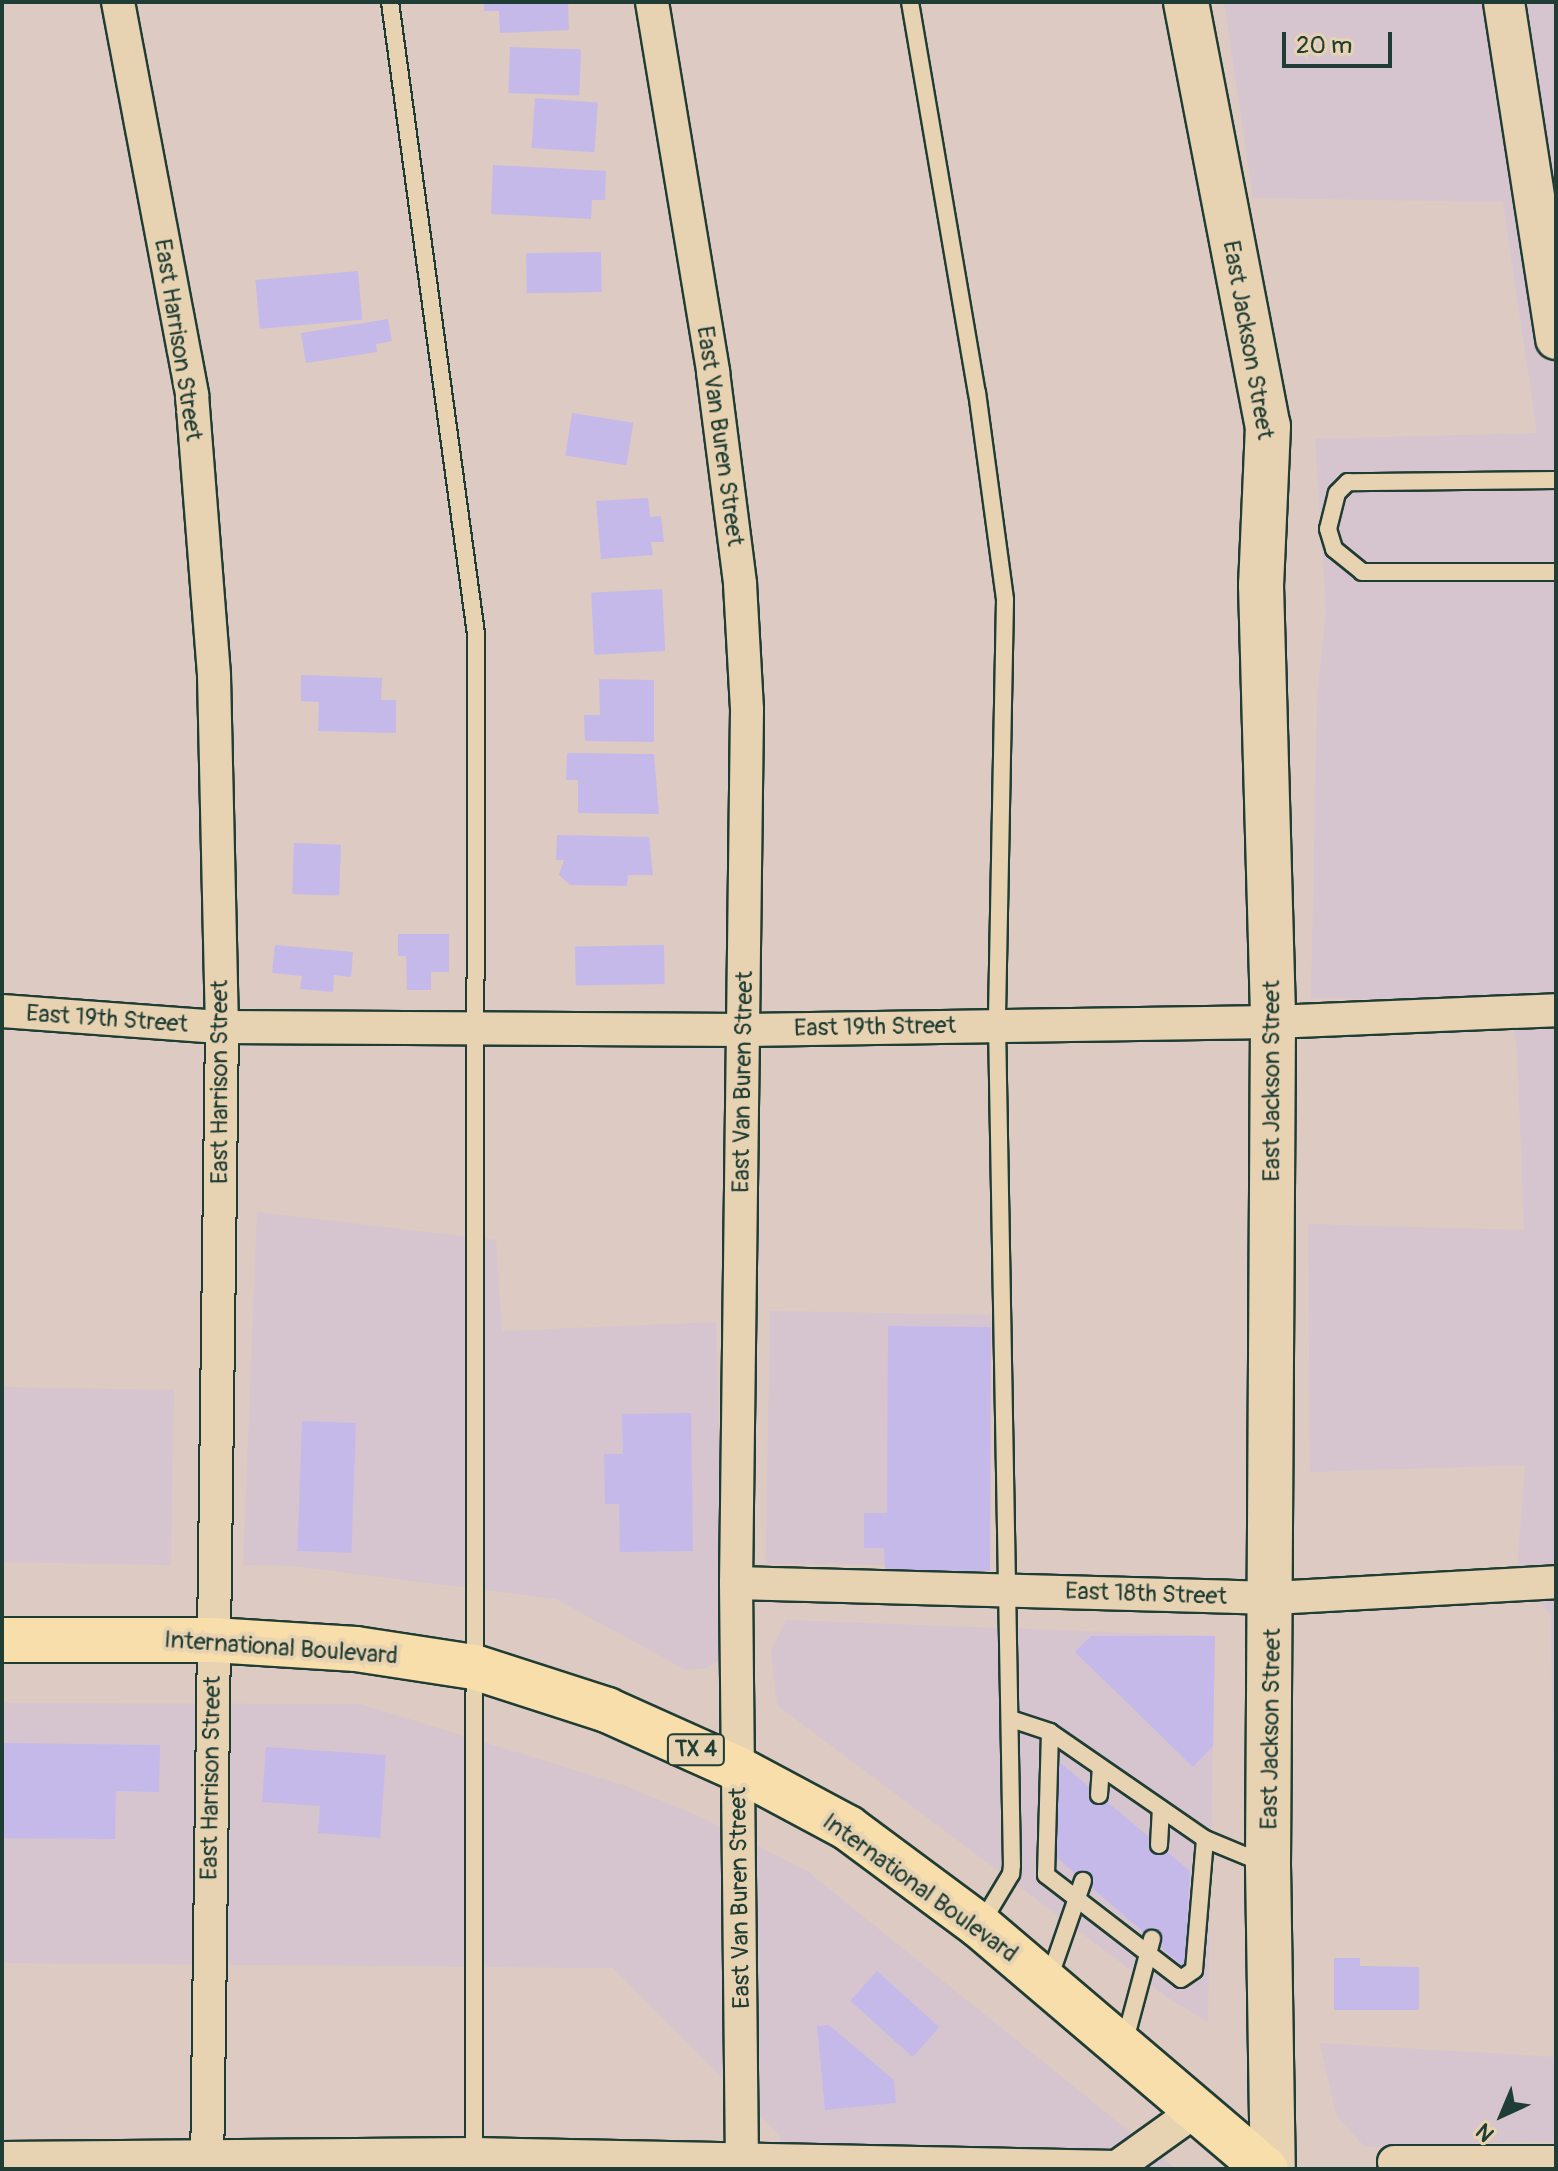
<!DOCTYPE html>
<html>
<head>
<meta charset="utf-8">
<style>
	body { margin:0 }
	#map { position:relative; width:1558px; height:2171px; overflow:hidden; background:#ddcac2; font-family:Pangolin,sans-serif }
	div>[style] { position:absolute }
	.built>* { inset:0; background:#d6c5ce; transform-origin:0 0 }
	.building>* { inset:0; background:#c5b9ea; transform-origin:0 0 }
	.roads { filter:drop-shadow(2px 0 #1f3d34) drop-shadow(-2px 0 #1f3d34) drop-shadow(0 2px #1f3d34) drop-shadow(0 -2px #1f3d34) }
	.service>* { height:16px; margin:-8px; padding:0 8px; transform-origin:8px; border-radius:8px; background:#e7d2b1 }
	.minor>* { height:32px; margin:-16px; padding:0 16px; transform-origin:16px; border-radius:16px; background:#e7d2b1 }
	.tertiary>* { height:40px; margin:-20px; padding:0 20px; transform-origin:20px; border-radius:20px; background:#e7d2b1 }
	.secondary>* { height:44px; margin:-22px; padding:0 22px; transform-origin:22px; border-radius:22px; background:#e7d2b1 }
	.primary>* { height:44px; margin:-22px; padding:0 22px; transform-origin:22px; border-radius:22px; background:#f8deab }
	span { translate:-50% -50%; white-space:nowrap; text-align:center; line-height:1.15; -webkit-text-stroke:8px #e7d2b1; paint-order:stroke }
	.shield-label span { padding:2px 6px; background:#e7d2b1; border:2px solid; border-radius:6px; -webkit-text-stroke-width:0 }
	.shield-label { font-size:22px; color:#1f3d34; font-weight:700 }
	.street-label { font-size:24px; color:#1f3d34 }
	.frame { position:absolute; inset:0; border:4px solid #1f3d34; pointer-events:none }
	.north { position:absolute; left:1462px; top:2075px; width:80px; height:80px; -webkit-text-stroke:6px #e7d2b1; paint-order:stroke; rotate:224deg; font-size:22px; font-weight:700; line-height:32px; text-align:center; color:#1f3d34 }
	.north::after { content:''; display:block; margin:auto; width:28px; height:36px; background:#1f3d34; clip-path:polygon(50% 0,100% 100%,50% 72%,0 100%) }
	.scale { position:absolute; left:1282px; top:32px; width:110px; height:36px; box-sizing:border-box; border:4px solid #1f3d34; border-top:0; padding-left:10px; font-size:24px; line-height:28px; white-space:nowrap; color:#1f3d34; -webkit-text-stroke:6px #e7d2b1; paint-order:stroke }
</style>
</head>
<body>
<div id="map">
	<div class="built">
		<i style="clip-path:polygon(1224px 2px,1556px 2px,1556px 2053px,1551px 1616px,1517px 1568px,1525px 1465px,1310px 1472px,1308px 1224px,1524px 1230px,1517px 1049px,1509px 1001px,1311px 998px,1317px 696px,1326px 611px,1315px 439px,1537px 433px,1503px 202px,1253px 198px)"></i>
		<i style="clip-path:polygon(257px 1212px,496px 1240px,502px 1331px,716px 1322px,725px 1656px,707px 1668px,686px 1670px,556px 1599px,292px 1566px,243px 1565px)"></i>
		<i style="left:770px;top:1311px;width:221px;height:252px;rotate:1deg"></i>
		<i style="left:174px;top:1390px;width:175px;height:172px;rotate:91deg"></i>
		<i style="clip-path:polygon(786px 1620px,1215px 1636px,1208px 2022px,1168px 1998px,777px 1705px,771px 1652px)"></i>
		<i style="clip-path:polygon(2px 1703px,360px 1704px,623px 1785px,701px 1817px,807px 1871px,1176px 2169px,780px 2169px,780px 2136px,613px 1968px,2px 1963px)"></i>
		<i style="clip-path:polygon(1320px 2043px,1556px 2057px,1556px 2141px,1365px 2147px,1336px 2115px)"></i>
	</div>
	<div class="building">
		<i style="clip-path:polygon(484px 2px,568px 2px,569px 30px,500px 33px,499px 11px,484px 11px)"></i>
		<i style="left:510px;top:47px;width:71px;height:46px;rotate:2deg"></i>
		<i style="left:535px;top:98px;width:63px;height:50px;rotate:4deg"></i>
		<i style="clip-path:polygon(493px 165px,606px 171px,605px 200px,592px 200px,591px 219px,491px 214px)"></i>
		<i style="left:601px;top:252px;width:40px;height:75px;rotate:89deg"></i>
		<i style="left:358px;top:271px;width:49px;height:103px;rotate:85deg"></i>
		<i style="clip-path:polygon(388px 319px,392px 341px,376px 344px,377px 352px,306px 363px,301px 333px)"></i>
		<i style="left:572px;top:413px;width:62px;height:43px;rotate:9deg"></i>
		<i style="clip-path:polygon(648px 498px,650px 517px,661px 516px,664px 542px,651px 542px,653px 555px,601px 559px,596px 501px)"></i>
		<i style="left:662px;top:589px;width:62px;height:71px;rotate:87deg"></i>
		<i style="clip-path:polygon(301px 675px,382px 678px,381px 700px,396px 700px,396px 733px,318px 731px,319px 702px,301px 701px)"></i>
		<i style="clip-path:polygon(599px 679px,654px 680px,654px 742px,585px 741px,584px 715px,600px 715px)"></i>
		<i style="clip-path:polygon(567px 753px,654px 754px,659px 814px,578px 813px,578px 780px,566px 780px)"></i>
		<i style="clip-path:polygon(557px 835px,649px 837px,653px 875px,628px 875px,627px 886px,570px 885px,559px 875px,564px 860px,556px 860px)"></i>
		<i style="left:294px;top:843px;width:47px;height:51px;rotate:2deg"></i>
		<i style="clip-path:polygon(398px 934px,449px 934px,449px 972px,431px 972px,431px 990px,407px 990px,406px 956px,398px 956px)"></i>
		<i style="clip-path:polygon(275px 945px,353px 952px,351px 977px,334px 975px,333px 992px,300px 989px,302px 976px,272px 973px)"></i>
		<i style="left:664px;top:945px;width:39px;height:89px;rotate:89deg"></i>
		<i style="clip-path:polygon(888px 1326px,991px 1327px,990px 1571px,885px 1570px,884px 1548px,864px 1548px,864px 1513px,887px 1513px)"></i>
		<i style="clip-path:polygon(691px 1413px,693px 1551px,620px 1552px,619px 1504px,605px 1504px,604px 1454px,623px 1454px,622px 1414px)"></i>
		<i style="left:302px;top:1421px;width:54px;height:130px;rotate:2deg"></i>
		<i style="clip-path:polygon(1091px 1636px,1215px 1636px,1213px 1746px,1193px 1767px,1075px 1652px)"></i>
		<i style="clip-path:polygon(2px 1743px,160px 1745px,159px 1792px,116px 1791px,115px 1839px,2px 1838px)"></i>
		<i style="clip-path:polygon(266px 1747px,386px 1755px,380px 1838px,318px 1833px,320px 1806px,262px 1802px)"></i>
		<i style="clip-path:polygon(1057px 1760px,1190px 1871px,1185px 1968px,1055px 1856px)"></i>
		<i style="clip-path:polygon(1334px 1958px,1360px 1958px,1360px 1966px,1419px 1967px,1419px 2010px,1334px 2010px)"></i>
		<i style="left:877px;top:1971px;width:84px;height:40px;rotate:42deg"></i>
		<i style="clip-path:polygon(829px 2025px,894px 2080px,896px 2103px,825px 2110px,817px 2026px)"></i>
	</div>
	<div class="roads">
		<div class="service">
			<i style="left:390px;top:2px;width:638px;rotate:82.25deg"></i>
			<i style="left:476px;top:634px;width:1524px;rotate:90.08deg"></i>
			<i style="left:910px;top:2px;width:396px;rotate:80.3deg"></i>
			<i style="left:977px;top:392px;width:210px;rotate:82.3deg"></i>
			<i style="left:1005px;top:600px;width:424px;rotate:91.1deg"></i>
			<i style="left:997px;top:1024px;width:841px;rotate:88.98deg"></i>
			<i style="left:1012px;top:1865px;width:9px;rotate:96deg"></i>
			<i style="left:1011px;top:1874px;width:58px;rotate:121deg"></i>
			<i style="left:1556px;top:480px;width:208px;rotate:179.4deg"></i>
			<i style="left:1348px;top:482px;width:16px;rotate:135deg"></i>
			<i style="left:1337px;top:493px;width:37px;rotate:104deg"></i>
			<i style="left:1328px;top:529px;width:21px;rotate:73deg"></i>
			<i style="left:1334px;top:549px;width:36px;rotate:39deg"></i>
			<i style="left:1362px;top:572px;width:194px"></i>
			<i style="left:1011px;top:1719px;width:41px;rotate:18.4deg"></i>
			<i style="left:1050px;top:1732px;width:188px;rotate:34.6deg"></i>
			<i style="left:1205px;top:1839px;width:63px;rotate:22.5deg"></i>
			<i style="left:1050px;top:1732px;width:143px;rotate:91.6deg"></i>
			<i style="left:1046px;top:1875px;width:170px;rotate:37.6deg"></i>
			<i style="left:1181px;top:1979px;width:16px;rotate:-35deg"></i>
			<i style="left:1194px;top:1970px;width:131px;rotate:-85.2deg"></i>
			<i style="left:1099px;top:1795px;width:27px;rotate:-86deg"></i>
			<i style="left:1159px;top:1845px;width:36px;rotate:-87deg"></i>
			<i style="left:1049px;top:1979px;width:104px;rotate:-70.9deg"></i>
			<i style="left:1124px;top:2044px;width:109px;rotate:-75.1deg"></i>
		</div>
		<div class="minor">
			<i style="left:118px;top:2px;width:400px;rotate:79.3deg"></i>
			<i style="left:192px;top:395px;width:282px;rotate:85.5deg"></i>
			<i style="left:214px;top:676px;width:351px;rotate:88.7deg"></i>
			<i style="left:222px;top:1027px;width:1142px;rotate:90.75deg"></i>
			<i style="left:652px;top:2px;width:375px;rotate:80.6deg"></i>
			<i style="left:713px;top:372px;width:214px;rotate:82.7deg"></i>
			<i style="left:740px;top:584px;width:126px;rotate:86.8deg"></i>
			<i style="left:747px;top:710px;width:873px;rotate:90.72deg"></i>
			<i style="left:736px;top:1583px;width:586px;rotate:89.41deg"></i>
			<i style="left:2px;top:1011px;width:221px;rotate:4.2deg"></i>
			<i style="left:222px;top:1027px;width:523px;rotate:0.33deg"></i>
			<i style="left:745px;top:1030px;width:528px;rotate:-0.87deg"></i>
			<i style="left:1273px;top:1022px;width:283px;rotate:-2.4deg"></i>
			<i style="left:736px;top:1583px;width:537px;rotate:1.6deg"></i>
			<i style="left:1273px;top:1598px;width:283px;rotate:-3.2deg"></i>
			<i style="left:2px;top:2158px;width:472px;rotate:-0.5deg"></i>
			<i style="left:474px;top:2154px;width:643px;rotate:1.16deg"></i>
			<i style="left:1117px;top:2167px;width:100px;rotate:-35.6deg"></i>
			<i style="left:1394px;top:2162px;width:162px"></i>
		</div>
		<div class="tertiary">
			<i style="left:1504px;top:2px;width:341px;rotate:81.2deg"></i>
		</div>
		<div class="secondary">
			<i style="left:1186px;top:2px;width:432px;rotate:79.1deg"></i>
			<i style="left:1268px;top:426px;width:159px;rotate:92.5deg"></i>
			<i style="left:1261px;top:585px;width:437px;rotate:88.4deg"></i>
			<i style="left:1273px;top:1022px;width:843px;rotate:90.34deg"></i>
			<i style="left:1268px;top:1865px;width:304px;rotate:89.1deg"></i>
		</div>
		<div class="primary">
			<i style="left:2px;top:1640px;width:211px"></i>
			<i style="left:213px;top:1640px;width:143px;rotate:3.6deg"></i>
			<i style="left:356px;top:1649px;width:119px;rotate:8.7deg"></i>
			<i style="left:474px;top:1667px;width:140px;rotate:17.9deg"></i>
			<i style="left:607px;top:1710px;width:144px;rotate:24.2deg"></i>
			<i style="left:738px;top:1769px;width:125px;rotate:28.2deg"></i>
			<i style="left:848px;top:1828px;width:164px;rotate:36.6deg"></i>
			<i style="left:980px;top:1926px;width:375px;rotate:40.4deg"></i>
		</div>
	</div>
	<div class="shield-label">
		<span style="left:696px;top:1750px">TX 4</span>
	</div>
	<div class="street-label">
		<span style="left:178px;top:340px;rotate:81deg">East Harrison Street</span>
		<span style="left:1248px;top:340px;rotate:80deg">East Jackson Street</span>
		<span style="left:720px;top:436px;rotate:82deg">East Van Buren Street</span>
		<span style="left:107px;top:1019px;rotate:4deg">East 19th Street</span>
		<span style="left:875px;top:1027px;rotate:-1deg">East 19th Street</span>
		<span style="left:1272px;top:1081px;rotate:-90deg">East Jackson Street</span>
		<span style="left:220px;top:1082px;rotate:-90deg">East Harrison Street</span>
		<span style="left:743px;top:1082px;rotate:-89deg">East Van Buren Street</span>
		<span style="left:1146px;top:1594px;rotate:2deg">East 18th Street</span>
		<span style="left:281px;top:1648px;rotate:4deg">International Boulevard</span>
		<span style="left:1271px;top:1729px;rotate:-89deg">East Jackson Street</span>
		<span style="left:211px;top:1778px;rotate:-89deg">East Harrison Street</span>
		<span style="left:920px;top:1888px;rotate:36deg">International Boulevard</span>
		<span style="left:740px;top:1898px;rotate:-91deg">East Van Buren Street</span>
	</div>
	<div class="frame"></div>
	<div class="north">N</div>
	<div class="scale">20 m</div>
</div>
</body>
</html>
